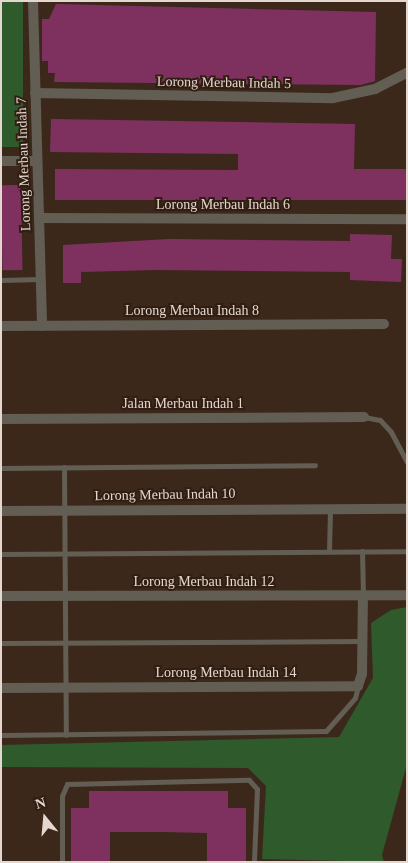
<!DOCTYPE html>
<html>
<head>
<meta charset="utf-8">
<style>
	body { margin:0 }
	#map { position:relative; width:408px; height:863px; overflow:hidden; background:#3c281b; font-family:"Times New Roman",serif }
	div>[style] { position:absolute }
	.green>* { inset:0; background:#2f5a2c; transform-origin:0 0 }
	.building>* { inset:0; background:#7e315f; transform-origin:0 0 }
	.service>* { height:5px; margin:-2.5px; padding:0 2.5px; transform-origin:2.5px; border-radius:2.5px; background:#625e54 }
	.minor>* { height:10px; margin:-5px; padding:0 5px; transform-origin:5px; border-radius:5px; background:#625e54 }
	span { translate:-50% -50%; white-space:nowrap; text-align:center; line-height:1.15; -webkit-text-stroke:4px #311e12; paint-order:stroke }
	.street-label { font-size:14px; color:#e4d7cf }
	.frame { position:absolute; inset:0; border:2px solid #e4d7cf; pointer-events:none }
	.north { position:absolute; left:20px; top:793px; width:50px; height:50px; -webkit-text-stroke:4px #311e12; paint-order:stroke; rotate:343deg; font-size:14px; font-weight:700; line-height:20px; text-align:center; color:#e4d7cf }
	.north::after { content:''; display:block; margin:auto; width:18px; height:22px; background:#e4d7cf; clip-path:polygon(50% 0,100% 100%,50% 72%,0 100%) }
</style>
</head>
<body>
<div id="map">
	<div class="green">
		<i style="left:1px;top:1px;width:22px;height:146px"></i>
		<i style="clip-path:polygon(407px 607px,407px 764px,382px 855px,384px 862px,262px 859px,266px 786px,248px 768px,1px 767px,1px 745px,339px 737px,373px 678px,371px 623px,391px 610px)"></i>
	</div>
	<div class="building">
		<i style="clip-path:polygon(56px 4px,376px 12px,375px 81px,361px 85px,54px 82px,55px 73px,48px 73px,48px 61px,42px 61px,42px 19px,49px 19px)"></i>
		<i style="clip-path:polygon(51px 119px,355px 124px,354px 169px,407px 169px,407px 200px,55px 200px,55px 169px,238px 170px,238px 154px,50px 152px)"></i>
		<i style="left:21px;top:185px;width:85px;height:20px;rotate:89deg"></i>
		<i style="clip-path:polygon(350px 234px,392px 235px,391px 259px,402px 259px,401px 282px,350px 280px,350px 272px,155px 270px,81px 272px,81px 283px,63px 283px,63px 245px,169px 239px,350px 241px)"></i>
		<i style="clip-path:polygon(89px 791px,228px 791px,228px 808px,246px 808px,246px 862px,207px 862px,207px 833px,163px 832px,110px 832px,110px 862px,71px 862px,71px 808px,89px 808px)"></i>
	</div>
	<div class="service">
		<i style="left:1px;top:280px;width:40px;rotate:-1.4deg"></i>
		<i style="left:364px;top:417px;width:16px;rotate:11deg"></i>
		<i style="left:380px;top:420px;width:16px;rotate:47deg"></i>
		<i style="left:391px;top:432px;width:34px;rotate:62deg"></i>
		<i style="left:64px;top:467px;width:268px;rotate:89.6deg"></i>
		<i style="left:1px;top:468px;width:314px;rotate:-0.5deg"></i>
		<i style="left:329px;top:551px;width:42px;rotate:-88.6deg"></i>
		<i style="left:362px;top:551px;width:44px;rotate:88.7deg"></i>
		<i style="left:1px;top:554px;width:406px;rotate:-0.4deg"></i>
		<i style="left:1px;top:643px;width:362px;rotate:-0.3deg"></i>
		<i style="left:1px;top:735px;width:325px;rotate:-0.7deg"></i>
		<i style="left:326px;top:731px;width:44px;rotate:-48.7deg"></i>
		<i style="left:355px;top:698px;width:12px;rotate:-76deg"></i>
		<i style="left:62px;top:862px;width:66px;rotate:-90deg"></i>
		<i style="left:62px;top:796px;width:13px;rotate:-67deg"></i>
		<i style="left:67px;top:784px;width:182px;rotate:-1.3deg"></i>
		<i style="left:249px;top:780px;width:12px;rotate:48deg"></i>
		<i style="left:257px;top:789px;width:73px;rotate:92.4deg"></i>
	</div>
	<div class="minor">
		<i style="left:33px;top:1px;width:325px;rotate:88.4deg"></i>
		<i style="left:35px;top:93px;width:298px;rotate:1deg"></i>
		<i style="left:333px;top:98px;width:43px;rotate:-12.1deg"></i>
		<i style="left:375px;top:89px;width:36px;rotate:-27deg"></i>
		<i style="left:1px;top:161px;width:35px"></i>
		<i style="left:39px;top:218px;width:368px;rotate:0.2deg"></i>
		<i style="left:1px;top:326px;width:383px;rotate:-0.3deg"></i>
		<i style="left:1px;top:419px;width:363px;rotate:-0.3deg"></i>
		<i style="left:1px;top:511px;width:406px;rotate:-0.3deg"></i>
		<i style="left:1px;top:596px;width:406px;rotate:-0.1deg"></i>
		<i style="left:1px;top:688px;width:357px;rotate:-0.3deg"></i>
		<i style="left:358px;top:686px;width:13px;rotate:-72deg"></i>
		<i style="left:362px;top:674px;width:79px;rotate:-89.3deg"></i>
	</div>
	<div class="street-label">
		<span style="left:224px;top:83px;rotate:1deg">Lorong Merbau Indah 5</span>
		<span style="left:24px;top:164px;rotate:-92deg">Lorong Merbau Indah 7</span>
		<span style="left:223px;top:205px">Lorong Merbau Indah 6</span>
		<span style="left:192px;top:311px">Lorong Merbau Indah 8</span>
		<span style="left:183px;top:404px">Jalan Merbau Indah 1</span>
		<span style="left:165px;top:495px;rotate:-1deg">Lorong Merbau Indah 10</span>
		<span style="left:204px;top:582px">Lorong Merbau Indah 12</span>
		<span style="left:226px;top:673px">Lorong Merbau Indah 14</span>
	</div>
	<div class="frame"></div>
	<div class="north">N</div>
</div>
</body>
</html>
